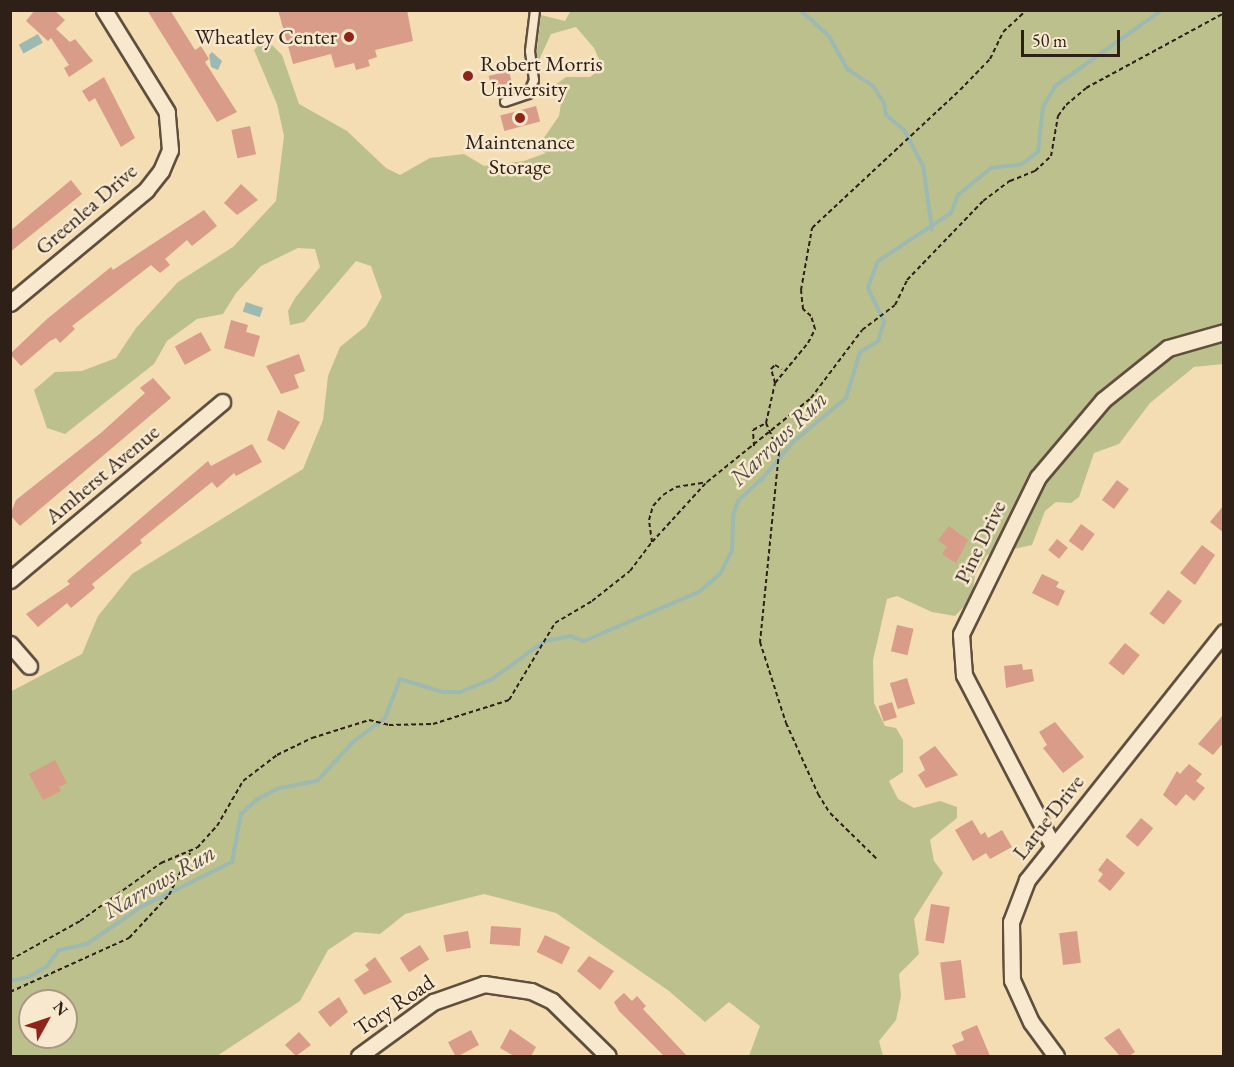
<!DOCTYPE html>
<html>
<head>
<meta charset="utf-8">
<style>
	body { margin:0 }
	#map { position:relative; width:1234px; height:1067px; overflow:hidden; background:#f4dcb3; font-family:"EB Garamond",serif }
	div>[style] { position:absolute }
	.green>* { inset:0; background:#bcc08c }
	.water>* { inset:0; background:#9cbab1; transform-origin:0 0 }
	.stream>* { height:4px; margin:-2px; padding:0 2px; transform-origin:2px; border-radius:2px; background:#9cbab1 }
	.building>* { inset:0; background:#d89c88; transform-origin:0 0 }
	.path>* { height:2px; margin-top:-1px; transform-origin:0; background:repeating-linear-gradient(90deg,#2e2017 0 4.5px,transparent 0 7.5px) }
	.roads { filter:drop-shadow(2px 0 #604f3e) drop-shadow(-2px 0 #604f3e) drop-shadow(0 2px #604f3e) drop-shadow(0 -2px #604f3e) }
	.lane>* { height:8px; margin:-4px; padding:0 4px; transform-origin:4px; border-radius:4px; background:#f8e8ce }
	.street>* { height:15px; margin:-7.5px; padding:0 7.5px; transform-origin:7.5px; border-radius:7.5px; background:#f8e8ce }
	.dots>* { width:16px; height:16px; translate:-50% -50%; box-sizing:border-box; border:3px solid #f8e8ce; border-radius:50% }
	span { translate:-50% -50%; white-space:nowrap; text-align:center; line-height:1.15; -webkit-text-stroke:5px #f8e8ce; paint-order:stroke }
	.poi-label { font-size:22px; color:#2e2017 }
	.right { translate:-100% -50%; text-align:right }
	.left { translate:0 -50%; text-align:left }
	.street-label { font-size:22px; color:#2e2017 }
	.water-label { font-size:24px; color:#4f4e45; font-style:italic }
	.frame { position:absolute; inset:0; border:12px solid #2e2017; pointer-events:none }
	.north { position:absolute; left:18px; top:989px; width:60px; height:60px; box-sizing:border-box; background:#f8e8ce; border:2px solid #a79885; border-radius:50%; rotate:50deg; font-size:16px; font-weight:700; line-height:24px; text-align:center; color:#2e2017 }
	.north::after { content:''; display:block; margin:auto; width:21px; height:27px; background:#8f2418; clip-path:polygon(50% 0,100% 100%,50% 72%,0 100%) }
	.scale { position:absolute; left:1021px; top:30px; width:99px; height:27px; box-sizing:border-box; border:3px solid #2e2017; border-top:0; padding-left:8px; font-size:18px; line-height:21px; white-space:nowrap; color:#2e2017; -webkit-text-stroke:4px #f8e8ce; paint-order:stroke }
</style>
</head>
<body>
<div id="map">
	<div class="green">
		<i style="clip-path:polygon(evenodd,571px 10px,1223px 11px,1223px 364px,1194px 367px,1150px 403px,1119px 444px,1094px 453px,1079px 497px,1071px 503px,1056px 502px,1045px 511px,1032px 545px,987px 555px,975px 575px,972px 598px,955px 616px,932px 612px,897px 596px,887px 599px,873px 660px,874px 703px,885px 726px,896px 728px,903px 740px,903px 772px,889px 781px,898px 799px,914px 808px,940px 801px,957px 807px,957px 818px,930px 840px,934px 861px,943px 873px,914px 919px,919px 954px,899px 974px,901px 996px,896px 1020px,879px 1041px,883px 1056px,749px 1056px,760px 1026px,729px 1002px,705px 1022px,669px 991px,556px 913px,484px 894px,405px 914px,380px 934px,355px 932px,328px 950px,300px 1001px,217px 1056px,11px 1056px,10px 692px,82px 654px,98px 616px,132px 574px,303px 469px,323px 420px,328px 376px,340px 347px,366px 326px,382px 297px,371px 266px,356px 261px,304px 322px,290px 325px,288px 311px,295px 298px,320px 267px,315px 249px,298px 248px,261px 266px,236px 293px,223px 314px,197px 319px,167px 341px,154px 364px,65px 434px,47px 428px,34px 390px,55px 372px,82px 371px,116px 358px,136px 328px,178px 282px,233px 247px,276px 201px,284px 136px,277px 104px,254px 50px,261px 43px,268px 41px,282px 55px,299px 104px,347px 131px,386px 168px,400px 175px,430px 158px,464px 154px,484px 166px,524px 161px,546px 153px,540px 150px,541px 142px,559px 116px,561px 103px,555px 85px,566px 77px,590px 77px,598px 71px,599px 59px,594px 48px,576px 27px,551px 34px,538px 62px,536px 57px,541px 15px,565px 21px,571px 10px,30px 1001px,66px 1001px,66px 1037px,30px 1037px,30px 1001px)"></i>
	</div>
	<div class="water">
		<i style="left:38px;top:34px;width:10px;height:22px;rotate:61deg"></i>
		<i style="clip-path:polygon(212px 52px,222px 61px,218px 70px,211px 67px,209px 55px)"></i>
		<i style="left:246px;top:302px;width:18px;height:10px;rotate:19deg"></i>
	</div>
	<div class="stream">
		<i style="left:800px;top:10px;width:39px;rotate:42deg"></i>
		<i style="left:829px;top:36px;width:38px;rotate:61deg"></i>
		<i style="left:847px;top:69px;width:31px;rotate:33deg"></i>
		<i style="left:873px;top:86px;width:20px;rotate:57deg"></i>
		<i style="left:884px;top:103px;width:12px;rotate:81deg"></i>
		<i style="left:886px;top:115px;width:23px;rotate:40deg"></i>
		<i style="left:904px;top:130px;width:40px;rotate:62deg"></i>
		<i style="left:923px;top:165px;width:65px;rotate:82deg"></i>
		<i style="left:10px;top:981px;width:19px;rotate:-12deg"></i>
		<i style="left:29px;top:977px;width:21px;rotate:-31deg"></i>
		<i style="left:47px;top:966px;width:20px;rotate:-53deg"></i>
		<i style="left:59px;top:950px;width:29px;rotate:-12deg"></i>
		<i style="left:87px;top:944px;width:65px;rotate:-34.4deg"></i>
		<i style="left:141px;top:907px;width:102px;rotate:-26.3deg"></i>
		<i style="left:232px;top:862px;width:49px;rotate:-79.4deg"></i>
		<i style="left:241px;top:814px;width:21px;rotate:-43deg"></i>
		<i style="left:256px;top:800px;width:27px;rotate:-27deg"></i>
		<i style="left:280px;top:788px;width:38px;rotate:-11deg"></i>
		<i style="left:317px;top:781px;width:56px;rotate:-47.2deg"></i>
		<i style="left:355px;top:740px;width:37px;rotate:-36deg"></i>
		<i style="left:385px;top:718px;width:42px;rotate:-69deg"></i>
		<i style="left:400px;top:679px;width:45px;rotate:16.8deg"></i>
		<i style="left:443px;top:692px;width:17px"></i>
		<i style="left:460px;top:692px;width:35px;rotate:-22deg"></i>
		<i style="left:492px;top:679px;width:65px;rotate:-35.6deg"></i>
		<i style="left:545px;top:641px;width:25px;rotate:-11deg"></i>
		<i style="left:570px;top:636px;width:15px;rotate:20deg"></i>
		<i style="left:584px;top:641px;width:125px;rotate:-23.1deg"></i>
		<i style="left:699px;top:592px;width:28px;rotate:-41deg"></i>
		<i style="left:720px;top:574px;width:27px;rotate:-63deg"></i>
		<i style="left:732px;top:550px;width:35px;rotate:-88deg"></i>
		<i style="left:733px;top:515px;width:15px;rotate:-70deg"></i>
		<i style="left:738px;top:501px;width:33px;rotate:-43deg"></i>
		<i style="left:762px;top:479px;width:48px;rotate:-50deg"></i>
		<i style="left:793px;top:442px;width:69px;rotate:-39.7deg"></i>
		<i style="left:846px;top:398px;width:48px;rotate:-73.1deg"></i>
		<i style="left:860px;top:352px;width:21px;rotate:-31deg"></i>
		<i style="left:878px;top:341px;width:20px;rotate:-72deg"></i>
		<i style="left:884px;top:322px;width:38px;rotate:-115deg"></i>
		<i style="left:868px;top:287px;width:28px;rotate:-69deg"></i>
		<i style="left:878px;top:261px;width:87px;rotate:-33.3deg"></i>
		<i style="left:951px;top:213px;width:19px;rotate:-69deg"></i>
		<i style="left:958px;top:195px;width:43px;rotate:-39.3deg"></i>
		<i style="left:991px;top:168px;width:31px;rotate:-7deg"></i>
		<i style="left:1022px;top:164px;width:20px;rotate:-37deg"></i>
		<i style="left:1038px;top:152px;width:45px;rotate:-83.7deg"></i>
		<i style="left:1043px;top:107px;width:24px;rotate:-60deg"></i>
		<i style="left:1055px;top:86px;width:131px;rotate:-35.4deg"></i>
	</div>
	<div class="building">
		<i style="clip-path:polygon(35px 10px,54px 10px,65px 20px,56px 29px,70px 42px,75px 39px,93px 61px,69px 77px,64px 68px,69px 65px,51px 38px,48px 41px,26px 21px)"></i>
		<i style="clip-path:polygon(147px 10px,170px 10px,195px 50px,201px 46px,209px 59px,205px 62px,237px 112px,217px 122px)"></i>
		<i style="clip-path:polygon(278px 10px,407px 10px,413px 41px,375px 50px,377px 57px,368px 60px,370px 66px,356px 70px,354px 63px,335px 68px,331px 54px,293px 64px)"></i>
		<i style="left:509px;top:71px;width:12px;height:21px;rotate:76deg"></i>
		<i style="clip-path:polygon(104px 77px,135px 138px,121px 147px,95px 98px,89px 102px,82px 91px)"></i>
		<i style="left:536px;top:106px;width:16px;height:37px;rotate:75deg"></i>
		<i style="left:250px;top:126px;width:29px;height:19px;rotate:78deg"></i>
		<i style="clip-path:polygon(71px 180px,82px 194px,10px 252px,10px 231px)"></i>
		<i style="clip-path:polygon(241px 184px,258px 200px,237px 215px,224px 203px)"></i>
		<i style="clip-path:polygon(204px 210px,217px 226px,192px 246px,187px 240px,165px 259px,170px 265px,160px 273px,151px 265px,72px 326px,75px 329px,60px 343px,56px 338px,50px 341px,21px 366px,10px 354px,47px 319px,111px 267px,113px 270px)"></i>
		<i style="clip-path:polygon(231px 320px,248px 325px,246px 332px,260px 336px,254px 357px,224px 348px)"></i>
		<i style="left:201px;top:332px;width:21px;height:30px;rotate:61deg"></i>
		<i style="clip-path:polygon(299px 354px,305px 371px,294px 375px,299px 388px,281px 394px,266px 366px)"></i>
		<i style="clip-path:polygon(153px 378px,171px 398px,20px 526px,10px 515px,16px 500px,102px 432px,145px 393px,140px 388px)"></i>
		<i style="clip-path:polygon(278px 410px,300px 422px,284px 450px,267px 440px)"></i>
		<i style="clip-path:polygon(252px 444px,262px 462px,236px 476px,234px 473px,217px 488px,212px 482px,140px 540px,142px 543px,92px 584px,95px 588px,71px 608px,67px 603px,38px 627px,26px 614px,70px 584px,67px 581px,208px 461px,211px 466px)"></i>
		<i style="left:1117px;top:480px;width:15px;height:25px;rotate:37deg"></i>
		<i style="clip-path:polygon(1224px 505px,1224px 533px,1210px 522px)"></i>
		<i style="left:1081px;top:524px;width:17px;height:21px;rotate:36deg"></i>
		<i style="clip-path:polygon(949px 526px,968px 540px,956px 563px,942px 554px,947px 547px,938px 540px)"></i>
		<i style="left:1057px;top:539px;width:14px;height:14px;rotate:39deg"></i>
		<i style="clip-path:polygon(1202px 545px,1215px 555px,1195px 585px,1180px 573px)"></i>
		<i style="clip-path:polygon(1042px 574px,1059px 582px,1056px 587px,1065px 591px,1058px 606px,1032px 593px)"></i>
		<i style="left:1168px;top:590px;width:18px;height:30px;rotate:38deg"></i>
		<i style="left:897px;top:625px;width:17px;height:27px;rotate:13deg"></i>
		<i style="left:1125px;top:643px;width:19px;height:26px;rotate:39deg"></i>
		<i style="clip-path:polygon(1022px 664px,1023px 670px,1032px 669px,1034px 681px,1006px 688px,1004px 666px)"></i>
		<i style="left:907px;top:678px;width:27px;height:18px;rotate:73deg"></i>
		<i style="left:892px;top:702px;width:16px;height:14px;rotate:72deg"></i>
		<i style="clip-path:polygon(1224px 714px,1224px 742px,1213px 755px,1198px 744px)"></i>
		<i style="clip-path:polygon(1055px 722px,1084px 757px,1063px 773px,1043px 748px,1047px 745px,1039px 732px)"></i>
		<i style="clip-path:polygon(935px 746px,958px 775px,926px 788px,918px 775px,925px 770px,919px 757px)"></i>
		<i style="clip-path:polygon(55px 760px,67px 783px,59px 787px,61px 791px,43px 800px,29px 774px)"></i>
		<i style="clip-path:polygon(1189px 764px,1202px 774px,1196px 781px,1205px 788px,1194px 801px,1186px 794px,1176px 806px,1163px 795px,1177px 771px,1180px 774px)"></i>
		<i style="left:1141px;top:818px;width:16px;height:24px;rotate:40deg"></i>
		<i style="clip-path:polygon(972px 820px,981px 835px,985px 832px,988px 838px,1002px 830px,1012px 847px,990px 859px,986px 853px,973px 861px,955px 830px)"></i>
		<i style="clip-path:polygon(1107px 858px,1125px 873px,1110px 891px,1098px 881px,1103px 874px,1098px 870px)"></i>
		<i style="left:931px;top:904px;width:19px;height:37px;rotate:9deg"></i>
		<i style="left:491px;top:926px;width:30px;height:18px;rotate:4deg"></i>
		<i style="left:468px;top:931px;width:17px;height:25px;rotate:80deg"></i>
		<i style="left:1077px;top:931px;width:32px;height:18px;rotate:83deg"></i>
		<i style="left:545px;top:935px;width:28px;height:19px;rotate:26deg"></i>
		<i style="left:420px;top:945px;width:17px;height:24px;rotate:57deg"></i>
		<i style="clip-path:polygon(589px 956px,614px 971px,600px 990px,577px 971px)"></i>
		<i style="clip-path:polygon(375px 957px,392px 982px,364px 995px,354px 980px,369px 970px,365px 965px)"></i>
		<i style="left:961px;top:960px;width:38px;height:21px;rotate:83deg"></i>
		<i style="clip-path:polygon(624px 993px,632px 1001px,637px 996px,646px 1006px,643px 1009px,687px 1056px,664px 1056px,619px 1011px,614px 1002px)"></i>
		<i style="clip-path:polygon(339px 997px,348px 1012px,330px 1027px,318px 1012px)"></i>
		<i style="clip-path:polygon(977px 1025px,990px 1056px,957px 1056px,952px 1045px,964px 1040px,961px 1032px)"></i>
		<i style="clip-path:polygon(1119px 1028px,1135px 1052px,1129px 1056px,1120px 1056px,1104px 1038px)"></i>
		<i style="clip-path:polygon(510px 1029px,536px 1047px,531px 1056px,514px 1056px,500px 1048px)"></i>
		<i style="left:471px;top:1030px;width:17px;height:26px;rotate:62deg"></i>
		<i style="clip-path:polygon(299px 1032px,311px 1045px,296px 1056px,285px 1045px)"></i>
	</div>
	<div class="path">
		<i style="left:775px;top:383px;width:15px;rotate:-106deg"></i>
		<i style="left:771px;top:369px;width:6px;rotate:-45deg"></i>
		<i style="left:775px;top:365px;width:8px;rotate:30deg"></i>
		<i style="left:766px;top:423px;width:32px;rotate:66deg"></i>
		<i style="left:779px;top:452px;width:191px;rotate:95.7deg"></i>
		<i style="left:760px;top:642px;width:85px;rotate:72.2deg"></i>
		<i style="left:786px;top:723px;width:78px;rotate:65.7deg"></i>
		<i style="left:818px;top:794px;width:22px;rotate:58deg"></i>
		<i style="left:830px;top:813px;width:66px;rotate:44.4deg"></i>
		<i style="left:754px;top:446px;width:16px;rotate:-94deg"></i>
		<i style="left:753px;top:430px;width:15px;rotate:-28deg"></i>
		<i style="left:766px;top:423px;width:41px;rotate:-77.3deg"></i>
		<i style="left:775px;top:383px;width:52px;rotate:-50.5deg"></i>
		<i style="left:808px;top:343px;width:16px;rotate:-63deg"></i>
		<i style="left:815px;top:329px;width:14px;rotate:-107deg"></i>
		<i style="left:811px;top:316px;width:11px;rotate:-139deg"></i>
		<i style="left:803px;top:309px;width:19px;rotate:-96deg"></i>
		<i style="left:801px;top:290px;width:63px;rotate:-79.9deg"></i>
		<i style="left:812px;top:228px;width:202px;rotate:-43deg"></i>
		<i style="left:960px;top:90px;width:43px;rotate:-45.9deg"></i>
		<i style="left:990px;top:59px;width:30px;rotate:-64deg"></i>
		<i style="left:1003px;top:32px;width:33px;rotate:-43deg"></i>
		<i style="left:652px;top:542px;width:79px;rotate:-47.6deg"></i>
		<i style="left:10px;top:960px;width:80px;rotate:-29.1deg"></i>
		<i style="left:80px;top:921px;width:100px;rotate:-35.6deg"></i>
		<i style="left:161px;top:863px;width:39px;rotate:-23deg"></i>
		<i style="left:197px;top:848px;width:30px;rotate:-48deg"></i>
		<i style="left:217px;top:826px;width:52px;rotate:-60deg"></i>
		<i style="left:243px;top:781px;width:43px;rotate:-37.4deg"></i>
		<i style="left:277px;top:755px;width:39px;rotate:-26deg"></i>
		<i style="left:312px;top:738px;width:60px;rotate:-17.5deg"></i>
		<i style="left:369px;top:720px;width:21px;rotate:14deg"></i>
		<i style="left:389px;top:725px;width:44px;rotate:-1.3deg"></i>
		<i style="left:433px;top:724px;width:80px;rotate:-17.5deg"></i>
		<i style="left:509px;top:700px;width:90px;rotate:-59.1deg"></i>
		<i style="left:555px;top:623px;width:43px;rotate:-30.7deg"></i>
		<i style="left:592px;top:601px;width:48px;rotate:-38.3deg"></i>
		<i style="left:630px;top:571px;width:36px;rotate:-53deg"></i>
		<i style="left:652px;top:542px;width:22px;rotate:-98deg"></i>
		<i style="left:649px;top:520px;width:15px;rotate:-74deg"></i>
		<i style="left:653px;top:506px;width:15px;rotate:-48deg"></i>
		<i style="left:663px;top:495px;width:15px;rotate:-32deg"></i>
		<i style="left:676px;top:487px;width:31px;rotate:-9deg"></i>
		<i style="left:707px;top:482px;width:134px;rotate:-38.9deg"></i>
		<i style="left:811px;top:398px;width:85px;rotate:-53.1deg"></i>
		<i style="left:862px;top:330px;width:41px;rotate:-37.1deg"></i>
		<i style="left:895px;top:305px;width:28px;rotate:-64deg"></i>
		<i style="left:907px;top:280px;width:110px;rotate:-46.1deg"></i>
		<i style="left:983px;top:201px;width:34px;rotate:-37deg"></i>
		<i style="left:1010px;top:181px;width:27px;rotate:-22deg"></i>
		<i style="left:1035px;top:171px;width:22px;rotate:-43deg"></i>
		<i style="left:1051px;top:156px;width:41px;rotate:-80.1deg"></i>
		<i style="left:1058px;top:116px;width:14px;rotate:-54deg"></i>
		<i style="left:1066px;top:105px;width:26px;rotate:-40deg"></i>
		<i style="left:1086px;top:88px;width:157px;rotate:-28.5deg"></i>
		<i style="left:10px;top:992px;width:131px;rotate:-24.4deg"></i>
		<i style="left:129px;top:938px;width:59px;rotate:-47.1deg"></i>
		<i style="left:169px;top:895px;width:47px;rotate:-63.4deg"></i>
	</div>
	<div class="roads">
		<div class="lane">
			<i style="left:505px;top:102px;width:24px;rotate:-19deg"></i>
			<i style="left:528px;top:94px;width:15px;rotate:-67deg"></i>
			<i style="left:534px;top:80px;width:29px;rotate:-98deg"></i>
			<i style="left:530px;top:51px;width:41px;rotate:-83deg"></i>
		</div>
		<div class="street">
			<i style="left:10px;top:303px;width:177px;rotate:-39.7deg"></i>
			<i style="left:146px;top:190px;width:24px;rotate:-52deg"></i>
			<i style="left:161px;top:171px;width:23px;rotate:-67deg"></i>
			<i style="left:170px;top:150px;width:38px;rotate:-95deg"></i>
			<i style="left:167px;top:112px;width:120px;rotate:-121.7deg"></i>
			<i style="left:10px;top:580px;width:277px;rotate:-40deg"></i>
			<i style="left:10px;top:644px;width:29px;rotate:49deg"></i>
			<i style="left:1053px;top:846px;width:193px;rotate:-117.5deg"></i>
			<i style="left:964px;top:675px;width:41px;rotate:-94.2deg"></i>
			<i style="left:961px;top:634px;width:175px;rotate:-63.9deg"></i>
			<i style="left:1038px;top:477px;width:101px;rotate:-49.8deg"></i>
			<i style="left:1103px;top:400px;width:83px;rotate:-38.7deg"></i>
			<i style="left:1168px;top:348px;width:58px;rotate:-15.9deg"></i>
			<i style="left:359px;top:1056px;width:92px;rotate:-36.1deg"></i>
			<i style="left:433px;top:1002px;width:54px;rotate:-19.4deg"></i>
			<i style="left:484px;top:984px;width:48px;rotate:8.5deg"></i>
			<i style="left:531px;top:991px;width:23px;rotate:25deg"></i>
			<i style="left:552px;top:1001px;width:78px;rotate:44.5deg"></i>
			<i style="left:1056px;top:1056px;width:42px;rotate:-126.3deg"></i>
			<i style="left:1031px;top:1022px;width:46px;rotate:-114.3deg"></i>
			<i style="left:1012px;top:980px;width:58px;rotate:-91deg"></i>
			<i style="left:1011px;top:922px;width:45px;rotate:-69.1deg"></i>
			<i style="left:1027px;top:880px;width:317px;rotate:-51.5deg"></i>
		</div>
	</div>
	<div class="dots">
		<i style="left:349px;top:37px;background:#8f2418"></i>
		<i style="left:468px;top:76px;background:#8f2418"></i>
		<i style="left:520px;top:118px;background:#8f2418"></i>
	</div>
	<div class="poi-label">
		<span class="right" style="left:337px;top:37px">Wheatley Center</span>
		<span class="left" style="left:480px;top:76px">Robert Morris<br>University</span>
		<span style="left:520px;top:154px">Maintenance<br>Storage</span>
	</div>
	<div class="street-label">
		<span style="left:86px;top:209px;rotate:-41deg">Greenlea Drive</span>
		<span style="left:102px;top:474px;rotate:-40deg">Amherst Avenue</span>
		<span style="left:980px;top:542px;rotate:-64deg">Pine Drive</span>
		<span style="left:1048px;top:817px;rotate:-52deg">Larue Drive</span>
		<span style="left:394px;top:1005px;rotate:-34deg">Tory Road</span>
	</div>
	<div class="water-label">
		<span style="left:778px;top:438px;rotate:-44deg">Narrows Run</span>
		<span style="left:159px;top:881px;rotate:-30deg">Narrows Run</span>
	</div>
	<div class="frame"></div>
	<div class="north">N</div>
	<div class="scale">50 m</div>
</div>
</body>
</html>
